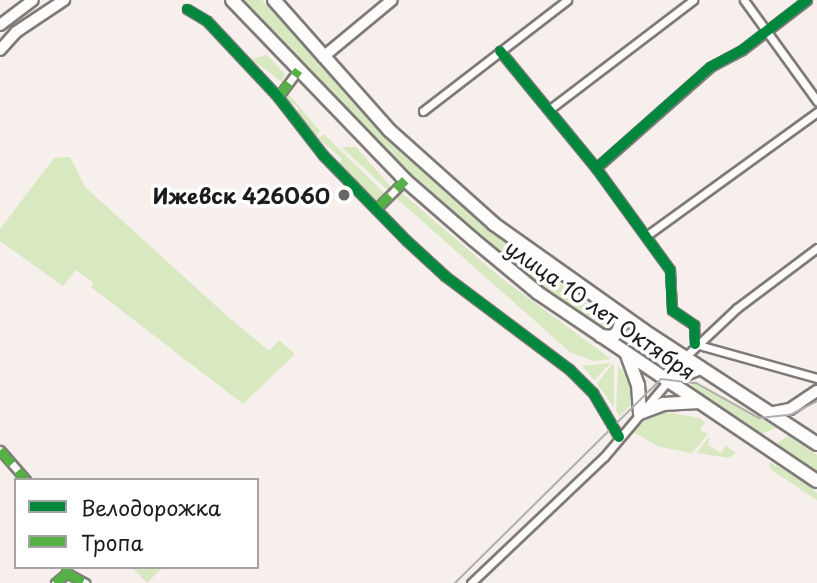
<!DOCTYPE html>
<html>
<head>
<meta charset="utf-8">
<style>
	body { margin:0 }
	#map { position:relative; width:817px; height:583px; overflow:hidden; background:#f7efeb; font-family:"Playpen Sans",sans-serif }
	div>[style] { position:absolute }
	.green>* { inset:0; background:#d8e8c0 }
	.roads { filter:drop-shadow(2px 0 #7f7b79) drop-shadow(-2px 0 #7f7b79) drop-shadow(0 2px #7f7b79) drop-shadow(0 -2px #7f7b79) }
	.street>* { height:7px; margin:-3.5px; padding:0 3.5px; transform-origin:3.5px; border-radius:3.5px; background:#fefdfc }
	.secondary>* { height:10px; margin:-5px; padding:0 5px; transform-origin:5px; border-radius:5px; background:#fefdfc }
	.primary>* { height:12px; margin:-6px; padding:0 6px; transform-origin:6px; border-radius:6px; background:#fefdfc }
	.tram>* { height:2px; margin:-1px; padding:0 1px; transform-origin:1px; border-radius:1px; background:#b0afaf }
	.quiet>* { height:9px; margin-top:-4.5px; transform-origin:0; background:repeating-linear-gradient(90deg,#55b145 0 18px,transparent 0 27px) }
	.cycleway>* { height:10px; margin:-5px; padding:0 5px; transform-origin:5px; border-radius:5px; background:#00873e }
	.dots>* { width:19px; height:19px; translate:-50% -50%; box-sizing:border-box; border:4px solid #fff; border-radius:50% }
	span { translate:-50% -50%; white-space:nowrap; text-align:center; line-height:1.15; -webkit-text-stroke:7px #fff; paint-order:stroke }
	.poi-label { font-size:21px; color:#1c1c1c; font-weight:700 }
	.right { translate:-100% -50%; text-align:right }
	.street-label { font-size:21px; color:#1c1c1c }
	.legend { position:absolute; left:14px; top:478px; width:245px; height:91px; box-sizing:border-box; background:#fff; border:2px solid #a4a4a4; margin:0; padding:9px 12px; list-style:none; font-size:21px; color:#1c1c1c }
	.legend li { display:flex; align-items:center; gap:14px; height:35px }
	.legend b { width:35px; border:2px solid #a4a4a4 }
</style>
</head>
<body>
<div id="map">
	<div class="green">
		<i style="clip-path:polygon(243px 0,262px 0,390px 140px,545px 273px,616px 324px,610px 332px,540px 287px,463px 226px,378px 146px)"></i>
		<i style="clip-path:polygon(267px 55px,285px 74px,282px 82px,251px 59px)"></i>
		<i style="clip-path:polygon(287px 92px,320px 131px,316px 136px,296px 112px,299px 108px,287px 100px)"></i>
		<i style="clip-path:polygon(324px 134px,385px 194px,376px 203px,339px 163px,342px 159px,318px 138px)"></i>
		<i style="clip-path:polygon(341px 147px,356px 147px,392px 188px,389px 191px)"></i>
		<i style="clip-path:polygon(70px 157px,85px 187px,227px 316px,269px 351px,279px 340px,295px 354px,243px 404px,91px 287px,94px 283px,76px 270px,63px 286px,0 241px,0 229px,54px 158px)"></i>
		<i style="clip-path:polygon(402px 193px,500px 277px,611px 359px,594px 361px,570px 352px,395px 197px)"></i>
		<i style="clip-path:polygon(611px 363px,594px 380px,582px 366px)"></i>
		<i style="clip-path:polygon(613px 363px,614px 365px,614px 407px,597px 384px)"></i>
		<i style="clip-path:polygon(618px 366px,631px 379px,636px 400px,620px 416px,616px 411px)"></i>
		<i style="clip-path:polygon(694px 380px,749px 411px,776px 428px,761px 434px,691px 386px)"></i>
		<i style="clip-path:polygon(660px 411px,700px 418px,705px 422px,700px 430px,708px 434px,692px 453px,660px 447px,631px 431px)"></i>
		<i style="clip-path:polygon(710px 436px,708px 445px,721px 453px,726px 445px,736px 453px,729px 458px,696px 453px)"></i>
		<i style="clip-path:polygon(789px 436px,817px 455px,817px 472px,775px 444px)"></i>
		<i style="clip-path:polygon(769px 462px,801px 479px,817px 493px,817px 500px,770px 469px)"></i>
		<i style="clip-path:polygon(132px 567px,163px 567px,147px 583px)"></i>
	</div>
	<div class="roads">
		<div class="street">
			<i style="left:744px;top:0;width:125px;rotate:54.1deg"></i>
			<i style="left:187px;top:9px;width:23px;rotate:31deg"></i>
			<i style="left:207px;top:21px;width:104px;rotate:46.9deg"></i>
			<i style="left:278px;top:97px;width:73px;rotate:52.2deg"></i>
			<i style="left:323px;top:155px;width:120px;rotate:45.7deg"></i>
			<i style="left:407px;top:241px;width:52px;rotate:42.6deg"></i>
			<i style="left:445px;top:276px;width:156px;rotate:36.9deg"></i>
			<i style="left:570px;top:370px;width:33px;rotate:45deg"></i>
			<i style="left:593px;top:393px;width:51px;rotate:59.4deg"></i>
			<i style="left:500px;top:51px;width:151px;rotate:50.6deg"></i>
			<i style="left:596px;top:168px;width:126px;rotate:54deg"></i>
			<i style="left:670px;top:270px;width:40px;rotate:87.1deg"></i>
			<i style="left:672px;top:310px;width:27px;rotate:34deg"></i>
			<i style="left:694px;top:325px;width:19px;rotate:87deg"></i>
			<i style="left:278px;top:97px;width:34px;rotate:-53deg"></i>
			<i style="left:550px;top:109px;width:180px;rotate:-37.3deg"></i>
			<i style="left:423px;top:111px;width:182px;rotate:-37.6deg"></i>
			<i style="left:596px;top:168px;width:152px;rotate:-41.5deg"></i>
			<i style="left:710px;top:67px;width:36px;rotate:-28deg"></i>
			<i style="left:742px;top:50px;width:82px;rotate:-37.6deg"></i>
			<i style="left:377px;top:208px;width:40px;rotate:-45deg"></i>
			<i style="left:646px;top:236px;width:211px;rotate:-35.9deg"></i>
			<i style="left:695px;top:344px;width:127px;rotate:15.6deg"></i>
			<i style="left:685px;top:357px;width:71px;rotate:-43.3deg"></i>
			<i style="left:737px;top:308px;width:100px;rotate:-36.9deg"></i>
			<i style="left:0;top:450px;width:40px;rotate:49deg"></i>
			<i style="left:67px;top:573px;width:21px;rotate:29deg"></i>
			<i style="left:55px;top:583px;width:16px;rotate:-40deg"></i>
			<i style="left:67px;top:573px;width:6px;rotate:-99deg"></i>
			<i style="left:471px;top:583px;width:183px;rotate:-43.5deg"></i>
			<i style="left:604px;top:457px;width:99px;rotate:-49.9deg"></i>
		</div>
		<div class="secondary">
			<i style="left:0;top:25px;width:41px;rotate:-37.1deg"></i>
			<i style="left:0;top:50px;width:24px;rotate:-48deg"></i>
			<i style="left:16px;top:32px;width:58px;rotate:-33.7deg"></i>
			<i style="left:323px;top:57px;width:89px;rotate:-39.6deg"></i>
			<i style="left:769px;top:413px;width:21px;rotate:-11deg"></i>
			<i style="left:790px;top:409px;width:32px;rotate:-34deg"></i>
		</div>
		<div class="primary">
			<i style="left:232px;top:0;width:250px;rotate:46.1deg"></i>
			<i style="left:405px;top:180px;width:91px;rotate:41deg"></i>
			<i style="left:474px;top:240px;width:83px;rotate:39.6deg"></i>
			<i style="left:538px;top:293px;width:336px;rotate:34deg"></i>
			<i style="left:274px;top:0;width:174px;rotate:48.5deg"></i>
			<i style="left:389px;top:130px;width:141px;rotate:41.8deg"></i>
			<i style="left:494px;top:224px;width:183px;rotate:35.4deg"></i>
			<i style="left:643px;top:330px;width:208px;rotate:33.2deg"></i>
			<i style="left:601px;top:336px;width:11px;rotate:5deg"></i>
			<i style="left:612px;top:337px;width:8px;rotate:-40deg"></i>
			<i style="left:618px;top:332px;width:16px;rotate:-72deg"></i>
			<i style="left:627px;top:355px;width:32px;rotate:70deg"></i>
			<i style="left:638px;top:385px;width:28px;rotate:86deg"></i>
			<i style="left:640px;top:413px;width:25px;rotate:-21deg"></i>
			<i style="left:663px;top:404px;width:36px;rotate:-3deg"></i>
			<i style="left:668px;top:381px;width:35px;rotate:-22deg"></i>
		</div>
	</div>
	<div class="tram">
		<i style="left:455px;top:583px;width:290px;rotate:-44.7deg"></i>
		<i style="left:661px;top:379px;width:35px;rotate:7deg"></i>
		<i style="left:696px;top:383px;width:72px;rotate:29.1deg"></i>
		<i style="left:759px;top:418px;width:31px;rotate:-6deg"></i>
		<i style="left:790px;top:415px;width:30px;rotate:-27deg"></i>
	</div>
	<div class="quiet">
		<i style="left:278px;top:97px;width:34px;rotate:-53deg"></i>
		<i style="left:377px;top:208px;width:40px;rotate:-45deg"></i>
		<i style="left:0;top:450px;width:40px;rotate:49deg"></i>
		<i style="left:67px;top:573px;width:21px;rotate:29deg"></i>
		<i style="left:55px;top:583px;width:16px;rotate:-40deg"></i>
		<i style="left:67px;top:573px;width:6px;rotate:-99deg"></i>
	</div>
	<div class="cycleway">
		<i style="left:187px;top:9px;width:23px;rotate:31deg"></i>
		<i style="left:207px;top:21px;width:104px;rotate:46.9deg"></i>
		<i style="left:278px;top:97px;width:73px;rotate:52.2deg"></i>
		<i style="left:323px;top:155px;width:120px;rotate:45.7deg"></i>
		<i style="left:407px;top:241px;width:52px;rotate:42.6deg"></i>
		<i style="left:445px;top:276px;width:156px;rotate:36.9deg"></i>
		<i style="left:570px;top:370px;width:33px;rotate:45deg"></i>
		<i style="left:593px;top:393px;width:51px;rotate:59.4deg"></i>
		<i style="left:500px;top:51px;width:151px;rotate:50.6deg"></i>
		<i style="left:596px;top:168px;width:126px;rotate:54deg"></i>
		<i style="left:670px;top:270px;width:40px;rotate:87.1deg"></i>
		<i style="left:672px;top:310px;width:27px;rotate:34deg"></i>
		<i style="left:694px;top:325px;width:19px;rotate:87deg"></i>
		<i style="left:596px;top:168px;width:152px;rotate:-41.5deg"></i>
		<i style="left:710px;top:67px;width:36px;rotate:-28deg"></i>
		<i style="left:742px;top:50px;width:82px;rotate:-37.6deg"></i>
	</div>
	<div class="dots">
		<i style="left:344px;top:195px;background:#696664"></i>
	</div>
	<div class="poi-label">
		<span class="right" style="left:330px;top:195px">Ижевск 426060</span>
	</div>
	<div class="street-label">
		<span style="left:601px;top:309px;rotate:35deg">улица 10 лет Октября</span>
	</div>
	<ul class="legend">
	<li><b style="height:9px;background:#00873e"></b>Велодорожка</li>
	<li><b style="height:9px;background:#55b145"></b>Тропа</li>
	</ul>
</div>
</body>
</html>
